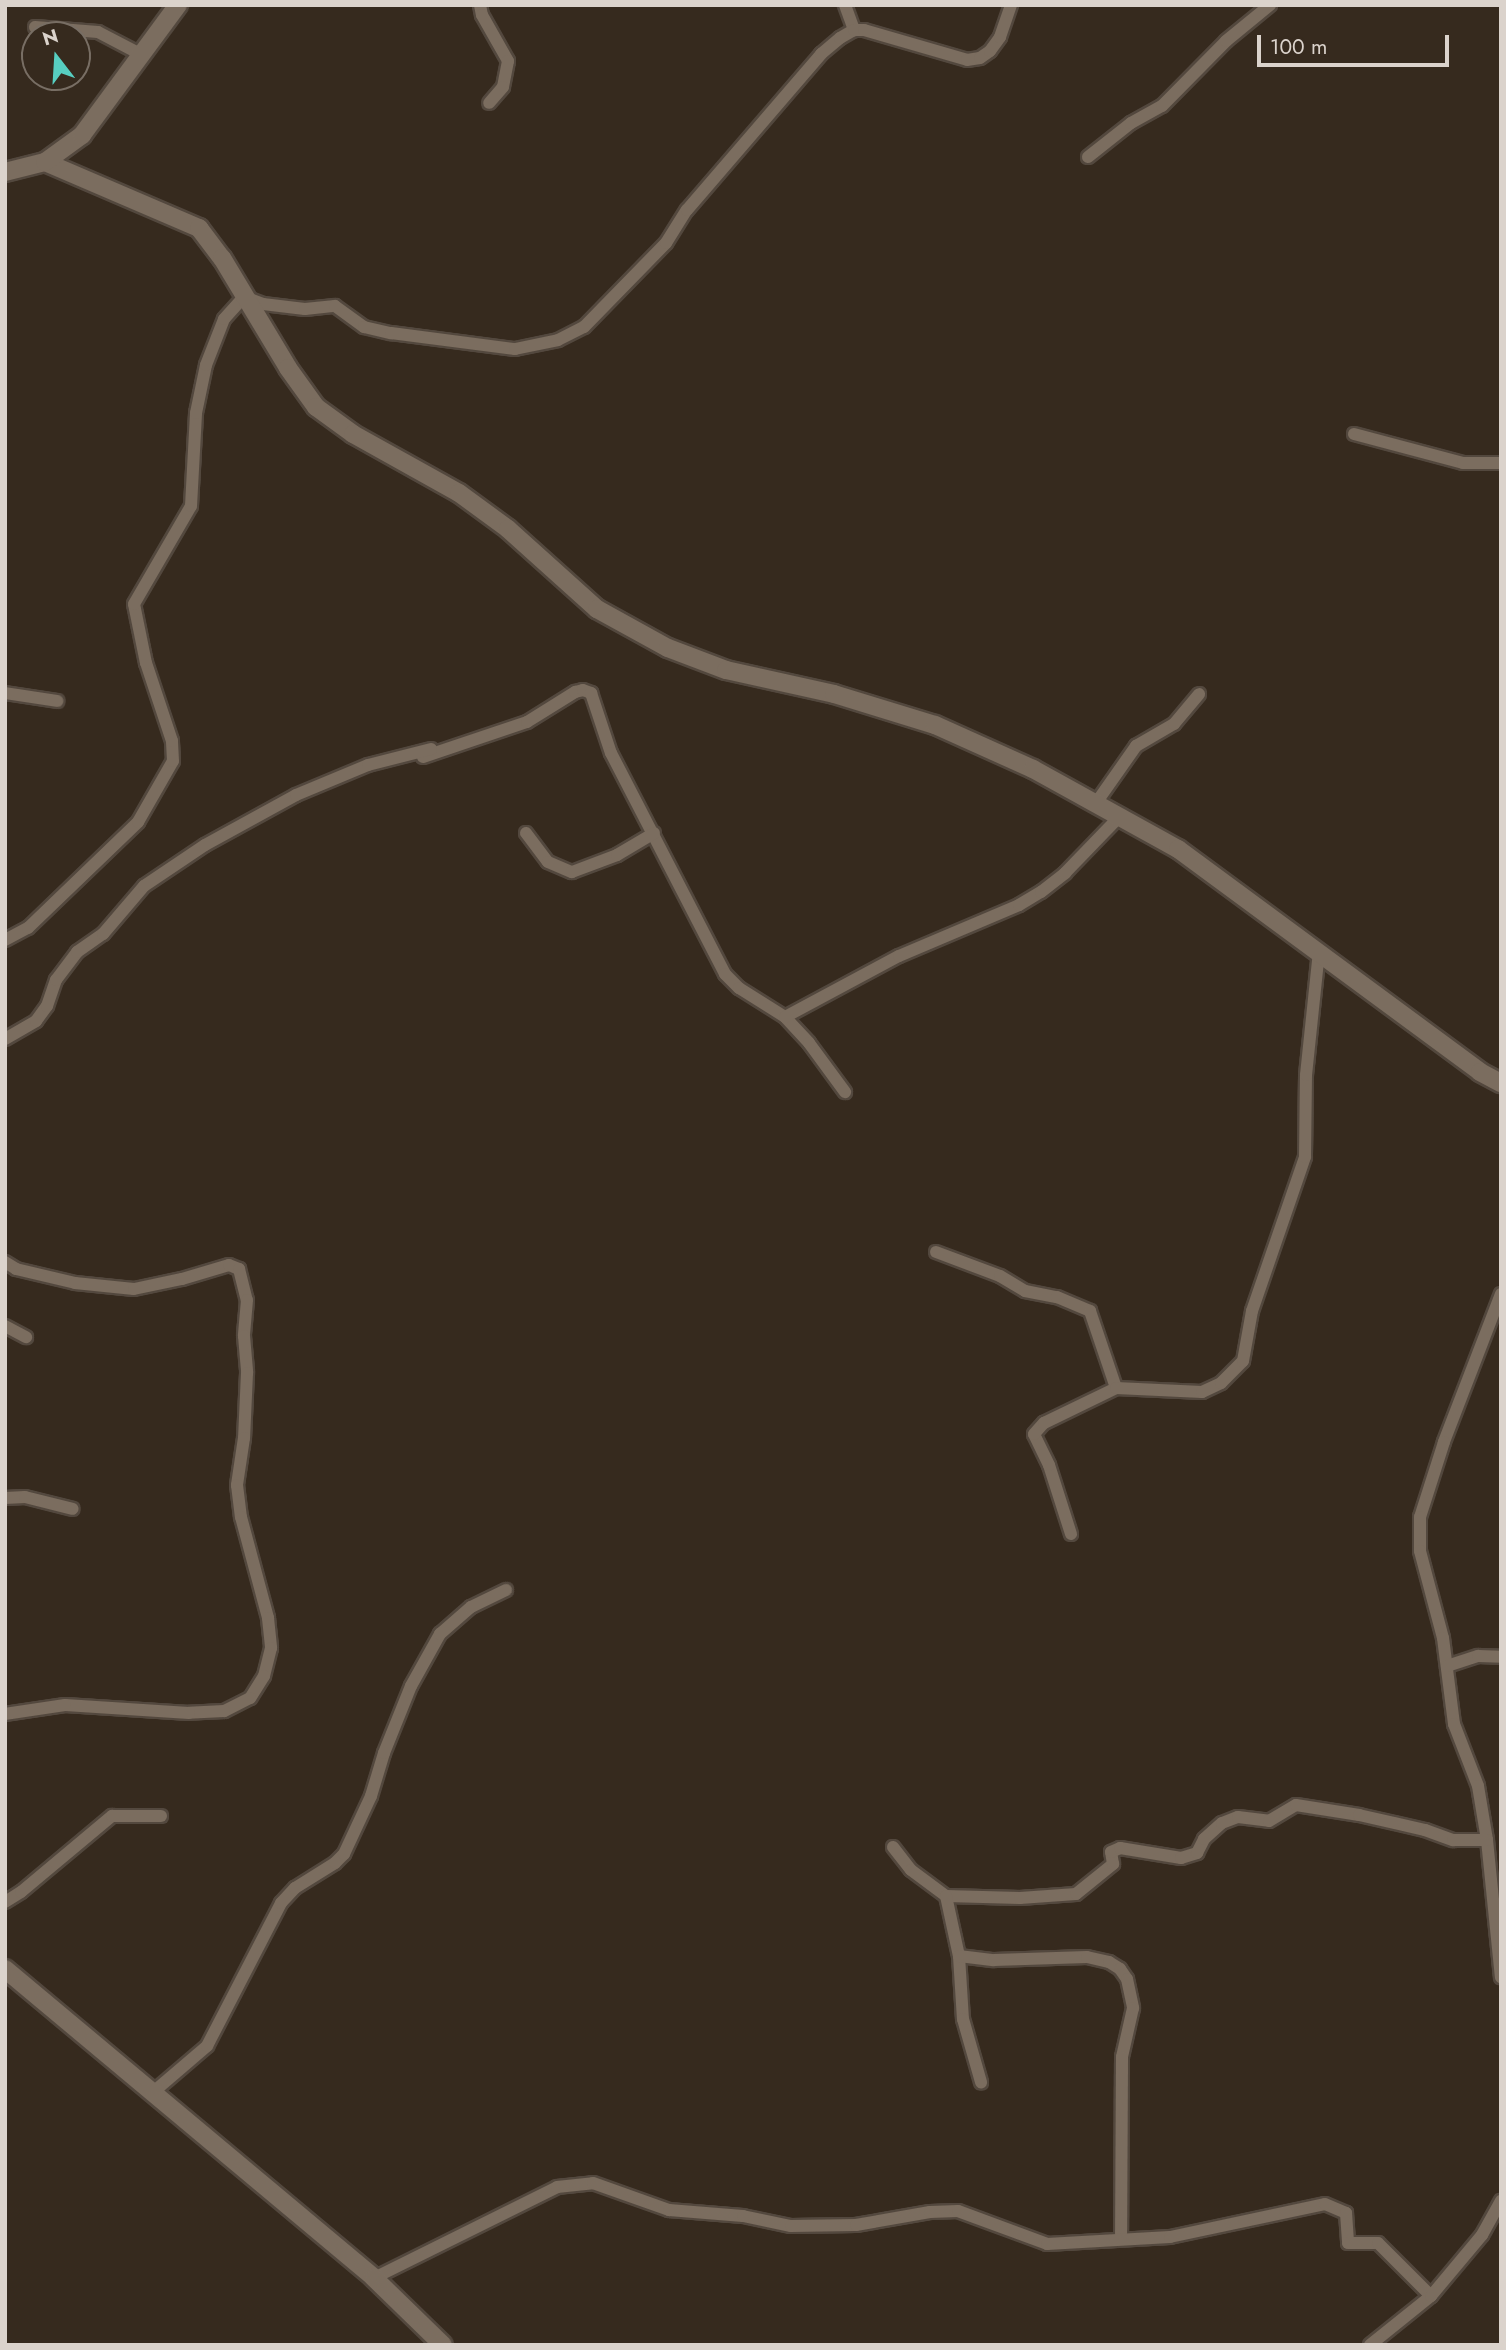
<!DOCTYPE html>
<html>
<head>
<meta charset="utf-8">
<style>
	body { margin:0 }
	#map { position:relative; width:1506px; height:2350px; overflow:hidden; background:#362a1e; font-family:Jost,sans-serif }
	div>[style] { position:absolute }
	.roads { filter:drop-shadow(2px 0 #53483e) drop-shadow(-2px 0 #53483e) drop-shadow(0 2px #53483e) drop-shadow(0 -2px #53483e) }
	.street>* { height:12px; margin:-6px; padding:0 6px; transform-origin:6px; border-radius:6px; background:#7b6d5f }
	.secondary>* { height:18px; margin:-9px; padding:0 9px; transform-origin:9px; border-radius:9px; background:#7b6d5f }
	span { translate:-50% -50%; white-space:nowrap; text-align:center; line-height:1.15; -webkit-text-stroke:5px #362a1e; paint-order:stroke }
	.frame { position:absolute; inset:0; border:7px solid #dbd3cc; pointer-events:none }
	.north { position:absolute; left:21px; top:21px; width:70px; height:70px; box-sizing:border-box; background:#362a1e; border:2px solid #786e64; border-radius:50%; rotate:343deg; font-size:19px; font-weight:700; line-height:28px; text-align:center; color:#dbd3cc }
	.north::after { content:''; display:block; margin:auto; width:24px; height:32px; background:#57cec1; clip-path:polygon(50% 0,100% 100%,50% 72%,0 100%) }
	.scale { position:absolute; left:1257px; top:35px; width:192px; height:32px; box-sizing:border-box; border:4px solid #dbd3cc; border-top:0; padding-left:9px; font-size:21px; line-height:24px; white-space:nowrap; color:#dbd3cc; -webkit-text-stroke:5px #362a1e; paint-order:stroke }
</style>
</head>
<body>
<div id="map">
	<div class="roads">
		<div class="street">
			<i style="left:480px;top:5px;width:10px;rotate:79deg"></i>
			<i style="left:482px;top:15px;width:53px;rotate:60.5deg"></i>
			<i style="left:508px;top:61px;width:26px;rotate:101deg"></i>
			<i style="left:503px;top:87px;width:21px;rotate:131deg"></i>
			<i style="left:845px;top:5px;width:27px;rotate:70deg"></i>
			<i style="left:35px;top:27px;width:63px;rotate:4.5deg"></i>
			<i style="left:98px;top:32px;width:50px;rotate:27.6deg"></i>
			<i style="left:1088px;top:157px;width:55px;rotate:-38.3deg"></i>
			<i style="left:1131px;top:123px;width:35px;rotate:-29deg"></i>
			<i style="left:1162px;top:106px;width:91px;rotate:-45.4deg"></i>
			<i style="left:1226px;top:41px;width:57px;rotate:-39.3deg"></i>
			<i style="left:1354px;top:434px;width:113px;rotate:14.9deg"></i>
			<i style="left:1463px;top:463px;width:38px"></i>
			<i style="left:5px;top:693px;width:53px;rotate:8.7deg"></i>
			<i style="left:423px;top:757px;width:110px;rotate:-18.6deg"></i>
			<i style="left:527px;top:722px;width:57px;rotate:-32deg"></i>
			<i style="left:575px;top:692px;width:8px;rotate:-14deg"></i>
			<i style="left:583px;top:690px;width:9px;rotate:21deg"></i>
			<i style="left:591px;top:693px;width:63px;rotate:71.6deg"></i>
			<i style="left:611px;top:753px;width:249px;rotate:62.7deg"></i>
			<i style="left:725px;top:974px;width:20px;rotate:45deg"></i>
			<i style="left:739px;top:988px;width:54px;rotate:32.2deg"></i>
			<i style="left:785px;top:1017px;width:35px;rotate:47deg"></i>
			<i style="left:809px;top:1043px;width:61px;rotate:53.7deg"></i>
			<i style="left:1096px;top:803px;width:70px;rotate:-54.9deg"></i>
			<i style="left:1136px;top:746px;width:44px;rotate:-30.1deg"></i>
			<i style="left:1174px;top:724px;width:39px;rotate:-50deg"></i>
			<i style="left:526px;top:833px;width:36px;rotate:53deg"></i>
			<i style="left:548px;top:862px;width:26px;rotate:23deg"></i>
			<i style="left:572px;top:872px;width:48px;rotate:-20.7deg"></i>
			<i style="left:617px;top:855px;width:43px;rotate:-30.7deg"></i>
			<i style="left:5px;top:940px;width:26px;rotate:-28deg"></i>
			<i style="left:28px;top:928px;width:153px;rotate:-43.9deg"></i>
			<i style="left:138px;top:822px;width:70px;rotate:-60.2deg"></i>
			<i style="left:173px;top:761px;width:20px;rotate:-93deg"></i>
			<i style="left:172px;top:741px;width:82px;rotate:-108.4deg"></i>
			<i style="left:146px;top:663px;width:60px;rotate:-101.5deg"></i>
			<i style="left:134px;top:604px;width:113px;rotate:-59.8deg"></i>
			<i style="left:191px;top:506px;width:93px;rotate:-86.9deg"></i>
			<i style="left:196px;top:413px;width:49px;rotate:-78.2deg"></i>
			<i style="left:206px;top:365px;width:49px;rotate:-68.6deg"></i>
			<i style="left:224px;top:319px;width:30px;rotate:-48deg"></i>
			<i style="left:244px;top:297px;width:20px;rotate:20deg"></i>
			<i style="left:263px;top:304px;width:42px;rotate:6.8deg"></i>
			<i style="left:305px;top:309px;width:30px;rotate:-6deg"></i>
			<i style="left:335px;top:306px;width:36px;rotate:36deg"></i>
			<i style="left:364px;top:327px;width:28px;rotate:13deg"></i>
			<i style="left:391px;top:333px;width:125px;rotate:7.4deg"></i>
			<i style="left:515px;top:349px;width:44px;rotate:-11.8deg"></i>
			<i style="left:558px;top:340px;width:29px;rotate:-27deg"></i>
			<i style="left:584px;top:327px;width:117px;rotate:-45.7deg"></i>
			<i style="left:666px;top:243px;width:39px;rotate:-58deg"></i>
			<i style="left:687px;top:210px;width:206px;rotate:-49.3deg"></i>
			<i style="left:821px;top:54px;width:25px;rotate:-40deg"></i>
			<i style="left:840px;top:38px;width:16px;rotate:-30deg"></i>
			<i style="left:854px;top:30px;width:10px"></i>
			<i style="left:864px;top:30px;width:107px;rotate:16.2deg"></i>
			<i style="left:967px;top:60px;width:13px;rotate:-9deg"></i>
			<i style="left:980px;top:58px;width:12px;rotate:-35deg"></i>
			<i style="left:990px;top:51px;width:17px;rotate:-54deg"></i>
			<i style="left:1000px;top:37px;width:34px;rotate:-71deg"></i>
			<i style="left:785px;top:1017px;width:129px;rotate:-28.2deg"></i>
			<i style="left:899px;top:956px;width:130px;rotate:-23deg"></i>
			<i style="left:1019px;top:905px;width:26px;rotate:-31deg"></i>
			<i style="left:1041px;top:892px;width:31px;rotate:-38deg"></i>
			<i style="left:1065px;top:873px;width:79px;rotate:-46deg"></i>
			<i style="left:5px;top:1039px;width:36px;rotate:-30deg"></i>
			<i style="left:36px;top:1021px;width:19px;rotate:-54deg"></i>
			<i style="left:47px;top:1006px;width:28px;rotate:-71deg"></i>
			<i style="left:56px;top:980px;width:35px;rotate:-53deg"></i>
			<i style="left:77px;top:952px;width:32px;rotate:-35deg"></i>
			<i style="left:103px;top:934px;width:63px;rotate:-49.5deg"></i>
			<i style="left:144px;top:886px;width:73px;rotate:-33.9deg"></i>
			<i style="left:205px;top:845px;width:104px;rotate:-28.8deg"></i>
			<i style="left:296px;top:795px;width:78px;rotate:-22.6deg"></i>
			<i style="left:368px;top:765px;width:65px;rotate:-14.3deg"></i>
			<i style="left:936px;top:1252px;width:68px;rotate:20.6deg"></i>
			<i style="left:1000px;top:1276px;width:29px;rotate:31deg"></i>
			<i style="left:1025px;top:1291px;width:33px;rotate:11deg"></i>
			<i style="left:1057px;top:1297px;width:36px;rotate:23deg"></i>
			<i style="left:1090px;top:1311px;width:81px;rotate:71.3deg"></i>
			<i style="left:5px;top:1262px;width:13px;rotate:32deg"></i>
			<i style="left:16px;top:1269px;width:61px;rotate:13.3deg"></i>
			<i style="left:75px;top:1283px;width:59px;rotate:5.8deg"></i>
			<i style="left:134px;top:1289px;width:49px;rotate:-11.8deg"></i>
			<i style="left:182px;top:1279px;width:49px;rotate:-16.6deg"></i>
			<i style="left:229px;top:1265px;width:11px;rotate:22deg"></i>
			<i style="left:239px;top:1269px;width:32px;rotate:76deg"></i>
			<i style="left:247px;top:1300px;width:36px;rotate:95deg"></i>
			<i style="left:244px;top:1336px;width:37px;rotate:85deg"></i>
			<i style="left:247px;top:1373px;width:65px;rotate:92.6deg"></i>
			<i style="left:244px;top:1438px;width:48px;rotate:98.5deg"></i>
			<i style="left:237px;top:1485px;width:32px;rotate:83deg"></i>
			<i style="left:241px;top:1517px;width:105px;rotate:75deg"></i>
			<i style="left:268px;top:1618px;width:30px;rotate:84deg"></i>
			<i style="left:271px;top:1648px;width:29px;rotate:104deg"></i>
			<i style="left:264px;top:1676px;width:26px;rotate:122deg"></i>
			<i style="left:250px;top:1698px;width:29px;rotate:153deg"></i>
			<i style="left:224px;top:1711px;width:35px;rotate:177deg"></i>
			<i style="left:189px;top:1713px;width:124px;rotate:-176.3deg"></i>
			<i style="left:65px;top:1705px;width:61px;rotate:171.5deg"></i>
			<i style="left:1501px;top:1294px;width:159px;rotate:111.1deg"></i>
			<i style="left:1444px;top:1442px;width:79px;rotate:107.7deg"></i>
			<i style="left:1420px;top:1517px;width:34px;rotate:90deg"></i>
			<i style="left:1420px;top:1551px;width:90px;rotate:75.2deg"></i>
			<i style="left:1443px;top:1638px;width:87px;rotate:82.7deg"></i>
			<i style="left:1454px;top:1724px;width:66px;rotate:68.8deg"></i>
			<i style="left:1478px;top:1786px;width:55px;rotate:80.5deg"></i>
			<i style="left:1487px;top:1840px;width:138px;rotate:84.2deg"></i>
			<i style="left:5px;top:1326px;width:24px;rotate:28deg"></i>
			<i style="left:5px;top:1498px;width:20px;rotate:-3deg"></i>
			<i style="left:25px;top:1497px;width:49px;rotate:14deg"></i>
			<i style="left:1071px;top:1534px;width:72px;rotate:-107.7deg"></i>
			<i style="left:1049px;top:1465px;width:34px;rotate:-116deg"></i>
			<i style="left:1034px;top:1434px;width:15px;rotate:-48deg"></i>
			<i style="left:1044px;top:1423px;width:80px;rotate:-25.9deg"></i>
			<i style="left:1116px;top:1388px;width:86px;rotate:2.7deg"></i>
			<i style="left:1202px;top:1392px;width:21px;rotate:-25deg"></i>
			<i style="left:1221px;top:1383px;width:31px;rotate:-45deg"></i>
			<i style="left:1243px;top:1361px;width:51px;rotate:-79.8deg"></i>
			<i style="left:1252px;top:1311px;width:163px;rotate:-71deg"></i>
			<i style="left:1305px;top:1157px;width:82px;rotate:-89.3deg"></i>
			<i style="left:1306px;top:1075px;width:125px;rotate:-84deg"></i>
			<i style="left:1447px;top:1666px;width:33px;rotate:-18deg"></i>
			<i style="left:1478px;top:1656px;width:23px;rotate:2deg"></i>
			<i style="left:893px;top:1847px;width:29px;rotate:52deg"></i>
			<i style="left:911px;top:1870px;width:44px;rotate:36.6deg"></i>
			<i style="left:946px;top:1896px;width:74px;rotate:1.5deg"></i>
			<i style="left:1020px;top:1898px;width:56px;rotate:-4.1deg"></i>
			<i style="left:1076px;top:1894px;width:48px;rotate:-39deg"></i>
			<i style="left:1113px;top:1864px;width:12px;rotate:-99deg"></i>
			<i style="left:1111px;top:1852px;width:10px;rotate:-24deg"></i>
			<i style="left:1120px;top:1848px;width:62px;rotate:9.3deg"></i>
			<i style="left:1181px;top:1858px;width:17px;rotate:-17deg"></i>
			<i style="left:1197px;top:1853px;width:16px;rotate:-63deg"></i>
			<i style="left:1204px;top:1839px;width:24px;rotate:-42deg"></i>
			<i style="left:1222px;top:1823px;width:17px;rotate:-21deg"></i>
			<i style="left:1238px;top:1817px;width:31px;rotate:7deg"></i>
			<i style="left:1269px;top:1821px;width:31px;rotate:-31deg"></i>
			<i style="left:1296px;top:1805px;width:64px;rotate:9deg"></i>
			<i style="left:1359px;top:1815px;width:68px;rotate:12.8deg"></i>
			<i style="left:1425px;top:1830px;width:30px;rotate:20deg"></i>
			<i style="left:1453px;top:1840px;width:34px"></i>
			<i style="left:946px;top:1896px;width:61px;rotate:77.8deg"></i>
			<i style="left:959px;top:1956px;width:63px;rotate:86.4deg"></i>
			<i style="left:963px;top:2019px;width:66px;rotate:74.1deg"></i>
			<i style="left:5px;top:1902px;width:19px;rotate:-32deg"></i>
			<i style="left:21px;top:1892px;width:119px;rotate:-39.9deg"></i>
			<i style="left:112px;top:1816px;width:49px"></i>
			<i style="left:959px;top:1956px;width:35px;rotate:7deg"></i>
			<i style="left:994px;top:1960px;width:93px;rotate:-1.8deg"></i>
			<i style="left:1087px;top:1957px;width:23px;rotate:13deg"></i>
			<i style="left:1109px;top:1962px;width:13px;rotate:32deg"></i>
			<i style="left:1120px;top:1969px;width:12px;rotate:55deg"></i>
			<i style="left:1127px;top:1979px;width:30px;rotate:78deg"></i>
			<i style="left:1133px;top:2008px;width:50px;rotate:102.7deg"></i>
			<i style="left:1122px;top:2057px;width:181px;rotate:90.3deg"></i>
			<i style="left:151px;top:2094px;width:74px;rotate:-40.6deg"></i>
			<i style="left:207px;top:2046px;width:161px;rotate:-62.6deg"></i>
			<i style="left:281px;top:1903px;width:21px;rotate:-47deg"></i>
			<i style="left:295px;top:1888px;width:47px;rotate:-32deg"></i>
			<i style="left:335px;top:1863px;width:13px;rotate:-45deg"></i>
			<i style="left:344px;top:1854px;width:64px;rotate:-65deg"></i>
			<i style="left:371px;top:1796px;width:45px;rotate:-73.2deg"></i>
			<i style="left:384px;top:1753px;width:72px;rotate:-68.1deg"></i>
			<i style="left:411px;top:1686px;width:60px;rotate:-60.9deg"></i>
			<i style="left:440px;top:1634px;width:41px;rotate:-41.1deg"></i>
			<i style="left:471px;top:1607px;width:39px;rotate:-26deg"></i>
			<i style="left:374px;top:2278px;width:204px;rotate:-26.4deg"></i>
			<i style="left:557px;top:2187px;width:36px;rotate:-6deg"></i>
			<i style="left:593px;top:2183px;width:81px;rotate:19.6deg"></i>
			<i style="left:669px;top:2210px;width:74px;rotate:4.6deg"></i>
			<i style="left:743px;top:2216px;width:49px;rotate:11.8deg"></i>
			<i style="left:791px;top:2226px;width:65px;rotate:-0.9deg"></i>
			<i style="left:856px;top:2225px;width:75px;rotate:-10deg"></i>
			<i style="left:930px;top:2212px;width:28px;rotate:-2deg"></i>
			<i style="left:958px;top:2211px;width:95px;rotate:20.3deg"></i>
			<i style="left:1047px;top:2244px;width:123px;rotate:-3.3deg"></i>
			<i style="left:1170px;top:2237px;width:158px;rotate:-12deg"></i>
			<i style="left:1325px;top:2204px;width:23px;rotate:23deg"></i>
			<i style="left:1346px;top:2213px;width:30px;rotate:86deg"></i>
			<i style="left:1348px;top:2243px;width:30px"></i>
			<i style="left:1378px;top:2243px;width:75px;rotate:45deg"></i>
			<i style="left:1370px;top:2345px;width:78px;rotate:-38.8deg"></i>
			<i style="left:1431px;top:2296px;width:80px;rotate:-50.1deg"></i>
			<i style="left:1482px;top:2235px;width:39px;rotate:-61deg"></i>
		</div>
		<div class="secondary">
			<i style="left:45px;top:162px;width:168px;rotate:23.2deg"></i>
			<i style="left:199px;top:228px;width:38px;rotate:53deg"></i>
			<i style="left:222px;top:258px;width:128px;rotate:59deg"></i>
			<i style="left:288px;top:368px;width:48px;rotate:54.3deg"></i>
			<i style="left:316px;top:407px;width:46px;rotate:36.1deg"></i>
			<i style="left:353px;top:434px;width:121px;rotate:29.1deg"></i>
			<i style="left:459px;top:493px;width:61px;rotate:36.3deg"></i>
			<i style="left:508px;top:529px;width:120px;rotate:42deg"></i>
			<i style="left:597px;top:609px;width:81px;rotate:28.8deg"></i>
			<i style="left:668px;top:648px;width:62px;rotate:20.8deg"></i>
			<i style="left:726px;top:670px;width:111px;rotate:12.5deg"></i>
			<i style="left:834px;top:694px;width:106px;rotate:17.1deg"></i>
			<i style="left:935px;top:725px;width:107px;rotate:24.2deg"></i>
			<i style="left:1033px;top:769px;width:166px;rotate:28.9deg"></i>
			<i style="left:1178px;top:849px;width:375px;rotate:36.4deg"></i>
			<i style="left:1480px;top:1072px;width:24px;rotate:28deg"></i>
			<i style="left:5px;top:172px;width:41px;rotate:-14deg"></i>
			<i style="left:45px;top:162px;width:46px;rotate:-36.1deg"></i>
			<i style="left:82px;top:135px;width:162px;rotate:-53.6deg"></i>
			<i style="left:5px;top:1969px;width:481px;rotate:39.9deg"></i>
			<i style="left:374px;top:2278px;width:96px;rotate:44.2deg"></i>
		</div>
	</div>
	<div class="frame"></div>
	<div class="north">N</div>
	<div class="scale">100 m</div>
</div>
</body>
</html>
